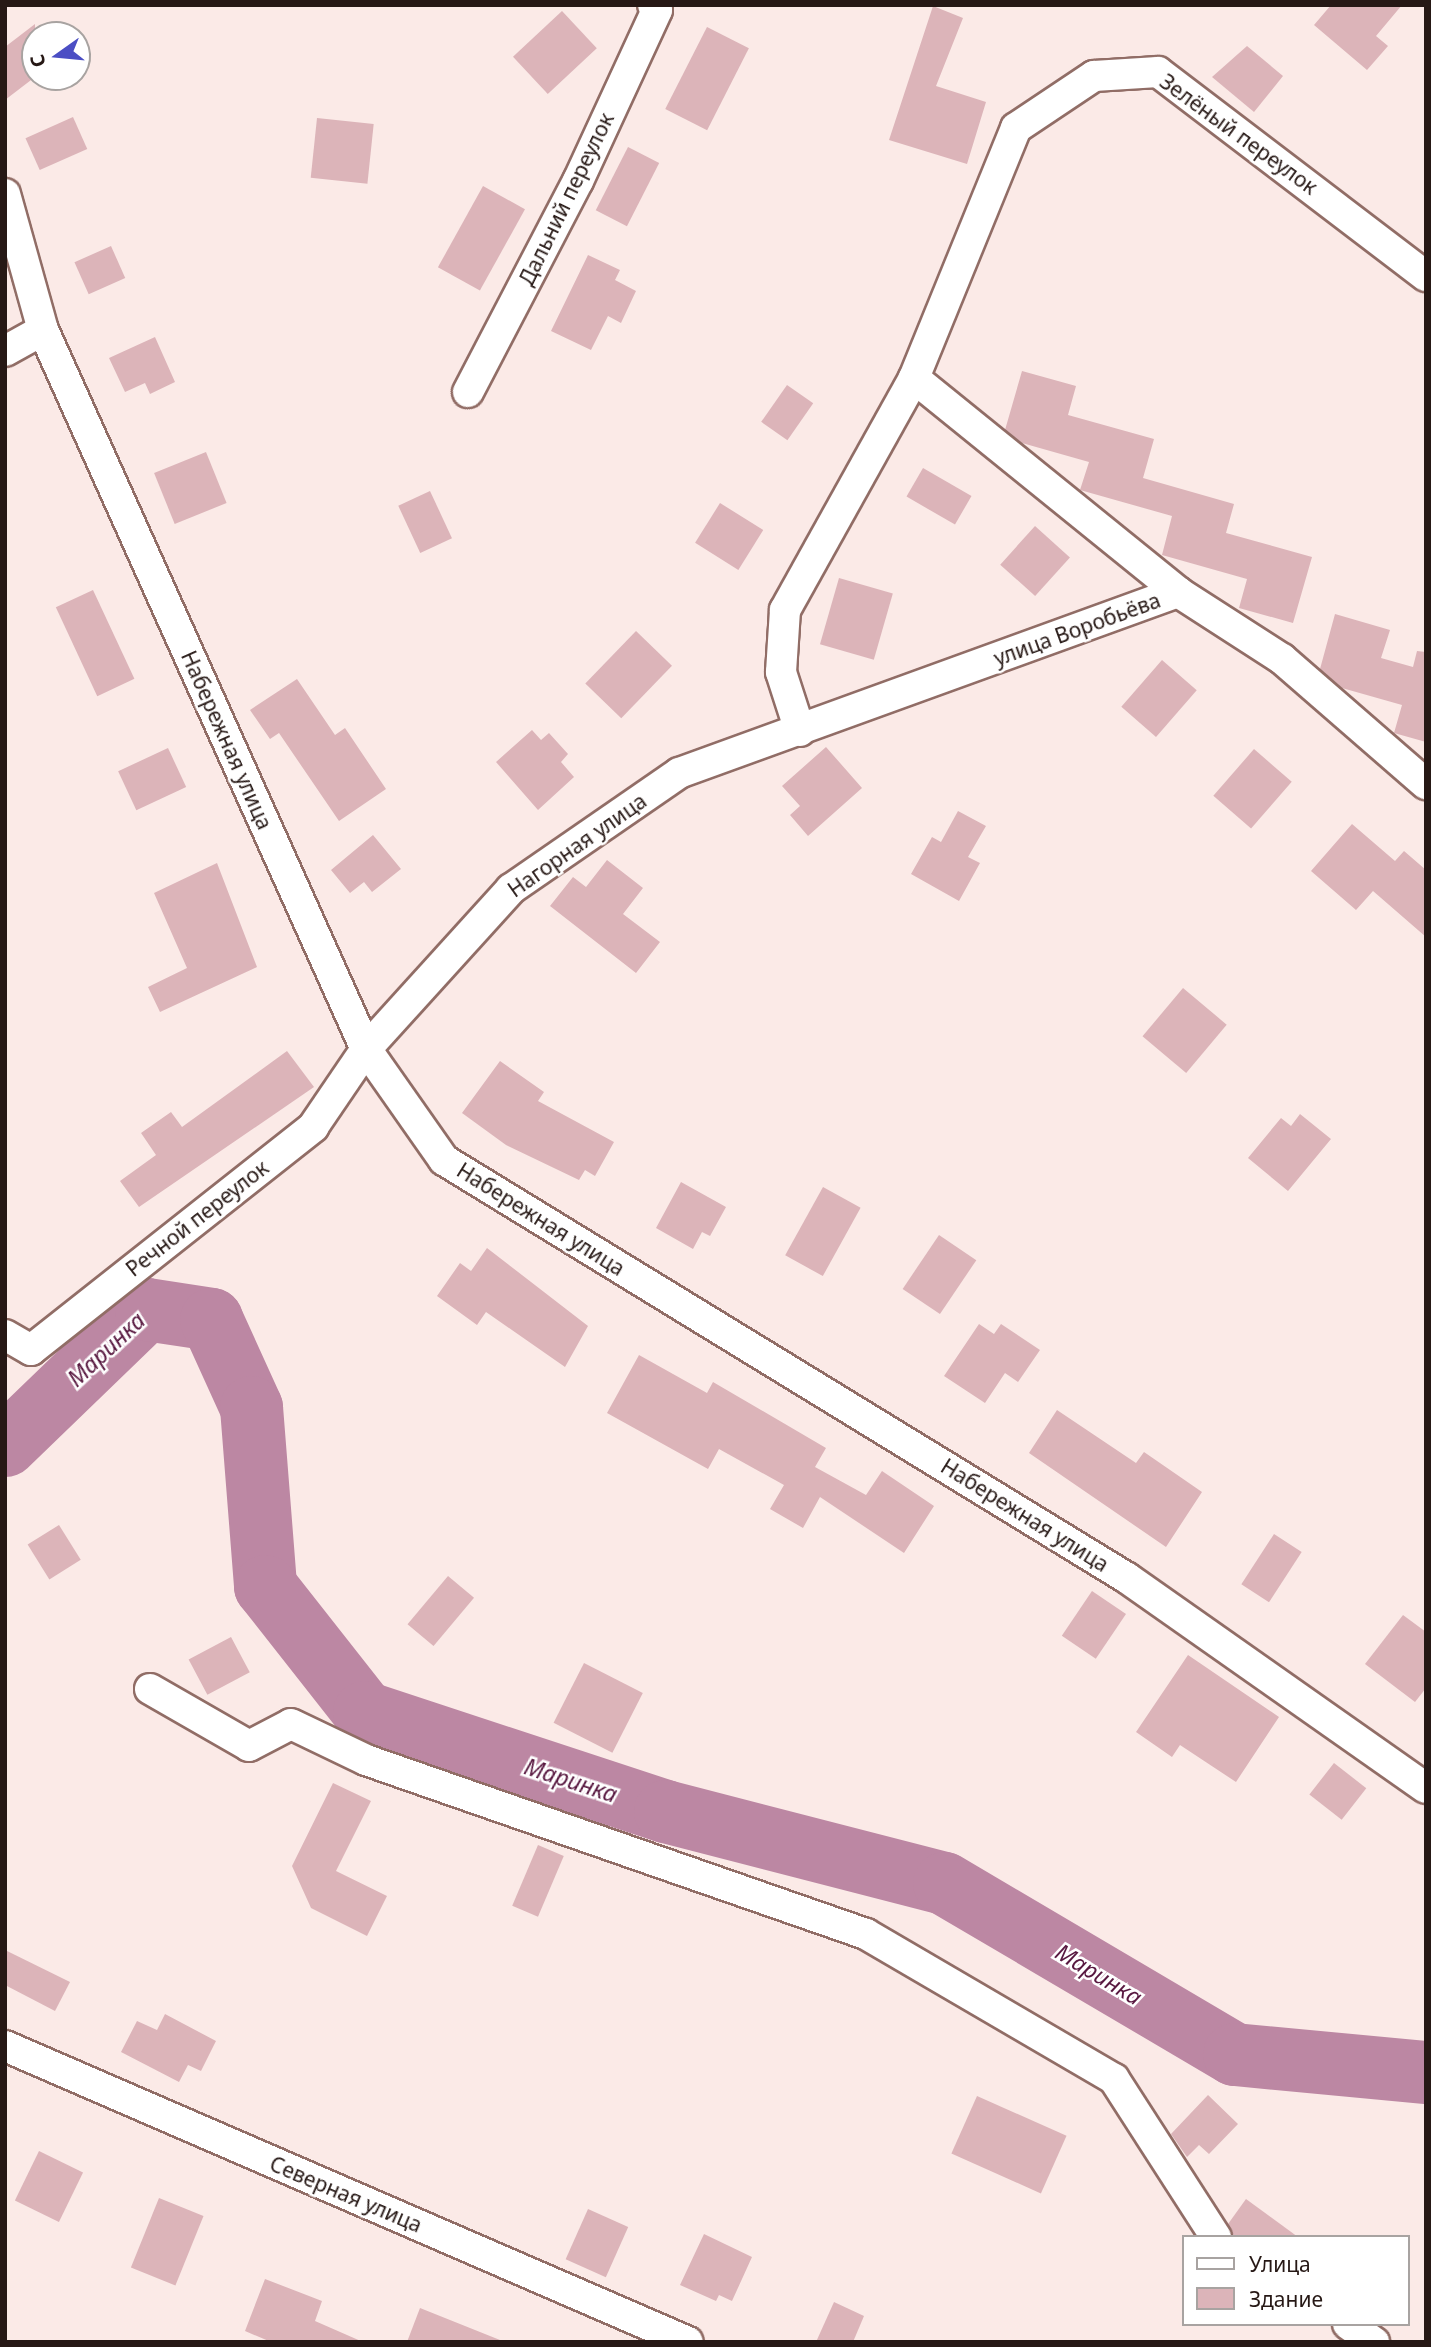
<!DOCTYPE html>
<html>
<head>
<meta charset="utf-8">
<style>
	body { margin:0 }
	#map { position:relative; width:1431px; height:2347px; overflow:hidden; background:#fbeae7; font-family:"Noto Sans",sans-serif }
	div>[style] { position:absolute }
	.river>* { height:63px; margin:-31.5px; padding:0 31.5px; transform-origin:31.5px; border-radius:31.5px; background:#bc87a3 }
	.building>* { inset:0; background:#dcb4b9; transform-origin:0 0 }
	.roads { filter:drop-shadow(2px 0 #916d66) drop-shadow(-2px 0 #916d66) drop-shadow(0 2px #916d66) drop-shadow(0 -2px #916d66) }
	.minor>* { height:30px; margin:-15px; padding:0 15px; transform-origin:15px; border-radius:15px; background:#fff }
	span { translate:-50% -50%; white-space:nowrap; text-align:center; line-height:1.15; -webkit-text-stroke:5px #fff; paint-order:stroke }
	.street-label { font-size:21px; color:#261815 }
	.water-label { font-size:23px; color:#581840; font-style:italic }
	.frame { position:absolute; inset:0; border:7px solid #261815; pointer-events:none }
	.legend { position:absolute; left:1182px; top:2235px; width:228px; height:91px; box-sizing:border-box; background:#fff; border:2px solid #a8a3a1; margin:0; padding:9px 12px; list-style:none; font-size:21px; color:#261815 }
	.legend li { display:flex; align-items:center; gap:14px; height:35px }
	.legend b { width:35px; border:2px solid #a8a3a1 }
	.north { position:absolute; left:21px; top:21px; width:70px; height:70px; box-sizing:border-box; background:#fff; border:2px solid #a8a3a1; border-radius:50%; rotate:255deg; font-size:19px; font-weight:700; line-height:28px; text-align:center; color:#261815 }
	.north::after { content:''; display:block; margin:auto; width:24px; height:32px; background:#4b4ec4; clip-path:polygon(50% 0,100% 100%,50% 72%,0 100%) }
</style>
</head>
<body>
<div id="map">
	<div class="river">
		<i style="left:5px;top:1445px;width:196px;rotate:-44deg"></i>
		<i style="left:146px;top:1309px;width:66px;rotate:8.7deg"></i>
		<i style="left:211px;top:1319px;width:97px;rotate:65.6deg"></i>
		<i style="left:251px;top:1407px;width:180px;rotate:85.5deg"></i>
		<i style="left:265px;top:1586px;width:160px;rotate:51.8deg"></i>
		<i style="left:364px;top:1712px;width:317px;rotate:18.2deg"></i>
		<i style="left:665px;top:1811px;width:288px;rotate:14.5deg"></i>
		<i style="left:944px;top:1883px;width:337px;rotate:30.5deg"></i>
		<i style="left:1234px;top:2054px;width:193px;rotate:5.4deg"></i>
	</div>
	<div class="building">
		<i style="clip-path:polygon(1331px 5px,1402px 5px,1376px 36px,1388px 46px,1367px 70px,1314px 25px)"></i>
		<i style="clip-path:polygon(933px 6px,963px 18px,936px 86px,986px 102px,967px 164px,889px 140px)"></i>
		<i style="left:562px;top:11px;width:51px;height:67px;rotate:47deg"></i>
		<i style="clip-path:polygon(35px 24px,35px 77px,5px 100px,5px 47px)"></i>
		<i style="left:707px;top:27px;width:47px;height:92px;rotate:27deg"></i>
		<i style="clip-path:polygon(1247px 46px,1283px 76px,1254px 112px,1212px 77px)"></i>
		<i style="left:73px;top:117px;width:35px;height:52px;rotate:66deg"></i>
		<i style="left:317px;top:118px;width:57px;height:60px;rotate:6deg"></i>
		<i style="left:628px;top:147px;width:35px;height:71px;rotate:27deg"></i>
		<i style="left:483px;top:186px;width:48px;height:93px;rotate:29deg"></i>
		<i style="left:111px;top:246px;width:35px;height:40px;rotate:66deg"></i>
		<i style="clip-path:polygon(588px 255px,620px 270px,615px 280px,636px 291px,621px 323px,608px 316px,591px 350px,551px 331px)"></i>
		<i style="clip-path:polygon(155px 337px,175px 382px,150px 394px,145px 383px,125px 392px,109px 358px)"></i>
		<i style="clip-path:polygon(1022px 371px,1076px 386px,1068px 415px,1154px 439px,1143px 478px,1234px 504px,1226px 533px,1312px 557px,1293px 623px,1239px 608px,1247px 579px,1162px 555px,1172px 516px,1080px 490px,1089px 462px,1022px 443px,1005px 430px)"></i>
		<i style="left:787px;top:385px;width:32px;height:45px;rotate:35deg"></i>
		<i style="left:206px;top:452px;width:55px;height:56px;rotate:68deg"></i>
		<i style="left:923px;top:468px;width:56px;height:33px;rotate:30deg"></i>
		<i style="left:430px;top:491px;width:52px;height:35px;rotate:65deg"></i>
		<i style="left:720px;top:503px;width:51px;height:47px;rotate:32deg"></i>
		<i style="left:1035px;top:526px;width:47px;height:52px;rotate:42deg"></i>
		<i style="left:839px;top:578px;width:56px;height:69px;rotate:16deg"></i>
		<i style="left:93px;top:590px;width:98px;height:41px;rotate:65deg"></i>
		<i style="clip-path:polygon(1335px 614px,1390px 630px,1381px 658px,1413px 667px,1417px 651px,1426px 652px,1426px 742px,1394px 733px,1402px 705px,1342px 688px,1320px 669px)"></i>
		<i style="left:636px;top:631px;width:50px;height:73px;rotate:44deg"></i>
		<i style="left:1162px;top:660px;width:46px;height:62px;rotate:41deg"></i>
		<i style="clip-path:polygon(297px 679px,335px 735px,345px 728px,386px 789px,339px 821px,279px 733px,270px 739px,250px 710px)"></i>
		<i style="clip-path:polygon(532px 730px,541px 740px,549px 733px,568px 754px,561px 762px,574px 777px,538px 810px,496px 762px)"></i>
		<i style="clip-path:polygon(826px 747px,862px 788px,808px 836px,790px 815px,800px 806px,782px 786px)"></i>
		<i style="left:168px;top:748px;width:43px;height:55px;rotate:65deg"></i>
		<i style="left:1254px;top:749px;width:50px;height:62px;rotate:41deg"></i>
		<i style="clip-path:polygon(958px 811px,986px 826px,968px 857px,980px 863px,959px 901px,911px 874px,932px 837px,941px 842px)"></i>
		<i style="clip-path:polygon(1352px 824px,1395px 861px,1404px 851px,1426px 870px,1426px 937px,1373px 891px,1356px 910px,1311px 871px)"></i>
		<i style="clip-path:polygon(373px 835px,401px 869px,372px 892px,364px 882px,350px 893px,331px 870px)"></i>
		<i style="clip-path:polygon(607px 860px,643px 888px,623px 914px,660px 942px,636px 973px,550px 906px,573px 877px,586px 887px)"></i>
		<i style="clip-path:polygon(217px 863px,257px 967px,160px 1012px,148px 987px,187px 968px,154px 893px)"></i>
		<i style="left:1183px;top:988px;width:57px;height:63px;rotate:40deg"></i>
		<i style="clip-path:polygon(287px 1051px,314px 1087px,139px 1207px,120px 1181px,156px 1155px,141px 1133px,171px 1112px,182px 1127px)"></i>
		<i style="clip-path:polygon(500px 1061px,544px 1092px,538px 1101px,614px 1142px,595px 1176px,585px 1170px,579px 1180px,506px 1145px,462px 1113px)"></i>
		<i style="clip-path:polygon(1300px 1114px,1331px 1139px,1288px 1191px,1248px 1158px,1281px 1118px,1291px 1126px)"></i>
		<i style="clip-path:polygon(681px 1182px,726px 1207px,710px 1236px,702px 1232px,693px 1249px,656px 1228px)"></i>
		<i style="left:823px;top:1187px;width:43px;height:78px;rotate:29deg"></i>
		<i style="left:939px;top:1235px;width:45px;height:65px;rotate:34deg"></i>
		<i style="clip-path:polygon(487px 1248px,588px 1326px,565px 1367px,486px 1312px,477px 1325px,437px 1296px,460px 1263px,471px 1271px)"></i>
		<i style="clip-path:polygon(979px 1324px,994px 1334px,1001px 1324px,1040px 1350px,1018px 1382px,1005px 1373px,985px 1403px,944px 1376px)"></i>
		<i style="clip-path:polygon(639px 1355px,707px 1393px,713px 1382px,826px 1448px,815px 1467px,866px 1495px,882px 1471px,934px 1506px,904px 1553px,820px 1497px,803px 1528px,770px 1509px,784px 1485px,719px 1449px,708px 1469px,607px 1413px)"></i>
		<i style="clip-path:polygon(1057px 1410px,1136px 1463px,1144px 1452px,1202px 1492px,1166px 1547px,1029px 1453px)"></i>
		<i style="left:59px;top:1525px;width:41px;height:37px;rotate:58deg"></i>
		<i style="left:1274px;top:1534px;width:33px;height:60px;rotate:33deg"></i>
		<i style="left:448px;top:1576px;width:34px;height:63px;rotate:40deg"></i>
		<i style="left:1092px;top:1591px;width:41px;height:54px;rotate:34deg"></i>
		<i style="clip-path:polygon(1403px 1615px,1426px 1632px,1426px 1688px,1415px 1702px,1365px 1664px)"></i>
		<i style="left:231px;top:1637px;width:40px;height:48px;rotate:62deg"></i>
		<i style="clip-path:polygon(1188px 1655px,1279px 1717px,1236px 1782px,1180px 1745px,1172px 1757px,1136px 1732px)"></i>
		<i style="left:584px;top:1663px;width:66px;height:67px;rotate:27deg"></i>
		<i style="left:1334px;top:1763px;width:41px;height:40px;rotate:38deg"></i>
		<i style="clip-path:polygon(333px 1783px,371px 1801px,336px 1871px,387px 1896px,367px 1936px,311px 1908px,292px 1866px)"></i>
		<i style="left:538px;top:1845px;width:28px;height:66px;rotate:23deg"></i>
		<i style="clip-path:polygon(5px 1950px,70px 1982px,55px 2011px,5px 1985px)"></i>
		<i style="clip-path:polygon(165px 2014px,216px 2041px,201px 2071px,188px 2065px,179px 2082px,121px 2052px,137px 2021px,157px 2030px)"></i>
		<i style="clip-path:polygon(1208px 2095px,1238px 2124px,1209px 2154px,1199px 2145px,1187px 2157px,1171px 2134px)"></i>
		<i style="left:977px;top:2096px;width:98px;height:63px;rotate:24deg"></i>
		<i style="left:39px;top:2151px;width:49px;height:55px;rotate:26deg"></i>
		<i style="left:159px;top:2198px;width:48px;height:75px;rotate:22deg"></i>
		<i style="clip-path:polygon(1246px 2199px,1298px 2237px,1233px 2237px,1228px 2224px)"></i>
		<i style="left:588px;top:2209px;width:44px;height:55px;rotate:24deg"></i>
		<i style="clip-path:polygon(704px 2234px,752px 2257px,732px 2301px,719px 2295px,716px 2301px,680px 2285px)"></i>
		<i style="clip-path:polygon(265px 2279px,322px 2301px,315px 2321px,363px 2342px,271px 2342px,245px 2331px)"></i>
		<i style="clip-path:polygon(834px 2302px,864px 2316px,853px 2342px,816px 2342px)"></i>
		<i style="clip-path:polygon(420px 2308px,500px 2340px,499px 2342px,407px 2342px)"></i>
	</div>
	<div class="roads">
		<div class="minor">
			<i style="left:5px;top:194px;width:141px;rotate:74.4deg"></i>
			<i style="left:43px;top:330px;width:788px;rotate:65.81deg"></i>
			<i style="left:366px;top:1049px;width:136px;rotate:54.9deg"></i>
			<i style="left:444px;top:1160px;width:801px;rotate:31.47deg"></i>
			<i style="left:1127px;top:1578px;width:365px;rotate:35.1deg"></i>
			<i style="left:5px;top:351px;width:43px;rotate:-28.9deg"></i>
			<i style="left:914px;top:378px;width:340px;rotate:39deg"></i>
			<i style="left:468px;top:392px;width:238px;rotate:-62.5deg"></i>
			<i style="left:578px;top:181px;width:188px;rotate:-65.2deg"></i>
			<i style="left:657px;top:10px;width:6px;rotate:-129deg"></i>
			<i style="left:800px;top:731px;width:62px;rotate:-107.9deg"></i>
			<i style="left:781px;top:672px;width:62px;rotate:-86.3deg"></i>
			<i style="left:785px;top:610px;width:265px;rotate:-60.9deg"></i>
			<i style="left:914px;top:378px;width:270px;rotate:-67.8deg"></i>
			<i style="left:1016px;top:128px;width:94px;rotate:-33.7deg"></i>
			<i style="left:1094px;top:76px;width:64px;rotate:-3.6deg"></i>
			<i style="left:1158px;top:72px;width:337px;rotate:37.3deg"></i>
			<i style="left:5px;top:1335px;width:30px;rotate:30deg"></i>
			<i style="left:31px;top:1350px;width:360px;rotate:-38.3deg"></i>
			<i style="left:313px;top:1127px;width:94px;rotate:-55.8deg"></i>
			<i style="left:366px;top:1049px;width:216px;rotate:-47.8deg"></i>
			<i style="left:511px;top:889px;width:204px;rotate:-34.6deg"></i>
			<i style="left:679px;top:773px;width:531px;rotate:-19.94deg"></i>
			<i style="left:1178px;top:592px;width:124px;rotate:32.8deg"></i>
			<i style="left:1282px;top:659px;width:191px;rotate:41deg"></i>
			<i style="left:150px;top:1689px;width:114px;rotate:29.9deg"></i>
			<i style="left:249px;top:1746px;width:47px;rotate:-27.6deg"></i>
			<i style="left:291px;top:1724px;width:83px;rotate:25.6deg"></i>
			<i style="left:366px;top:1760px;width:529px;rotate:19.19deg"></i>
			<i style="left:866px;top:1934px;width:287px;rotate:30.3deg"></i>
			<i style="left:1114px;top:2079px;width:188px;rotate:57.2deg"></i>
			<i style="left:5px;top:2046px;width:744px;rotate:23.43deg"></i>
			<i style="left:1348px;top:2324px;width:32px;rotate:35deg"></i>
		</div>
	</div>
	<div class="street-label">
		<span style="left:1239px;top:134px;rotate:36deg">Зелёный переулок</span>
		<span style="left:566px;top:199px;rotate:-64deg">Дальний переулок</span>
		<span style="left:1077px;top:629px;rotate:-20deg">улица Воробьёва</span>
		<span style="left:227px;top:740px;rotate:66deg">Набережная улица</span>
		<span style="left:577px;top:845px;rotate:-35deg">Нагорная улица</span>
		<span style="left:197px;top:1218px;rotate:-38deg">Речной переулок</span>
		<span style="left:541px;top:1219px;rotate:32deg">Набережная улица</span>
		<span style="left:1025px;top:1515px;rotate:32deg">Набережная улица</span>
		<span style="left:346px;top:2194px;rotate:23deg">Северная улица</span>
	</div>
	<div class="water-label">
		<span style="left:106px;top:1349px;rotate:-43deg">Маринка</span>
		<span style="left:571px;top:1780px;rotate:18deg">Маринка</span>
		<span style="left:1099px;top:1974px;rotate:31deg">Маринка</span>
	</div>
	<div class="frame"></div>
	<ul class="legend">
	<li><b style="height:9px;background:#fff"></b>Улица</li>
	<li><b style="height:19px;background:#dcb4b9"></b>Здание</li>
	</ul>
	<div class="north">С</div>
</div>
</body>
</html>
